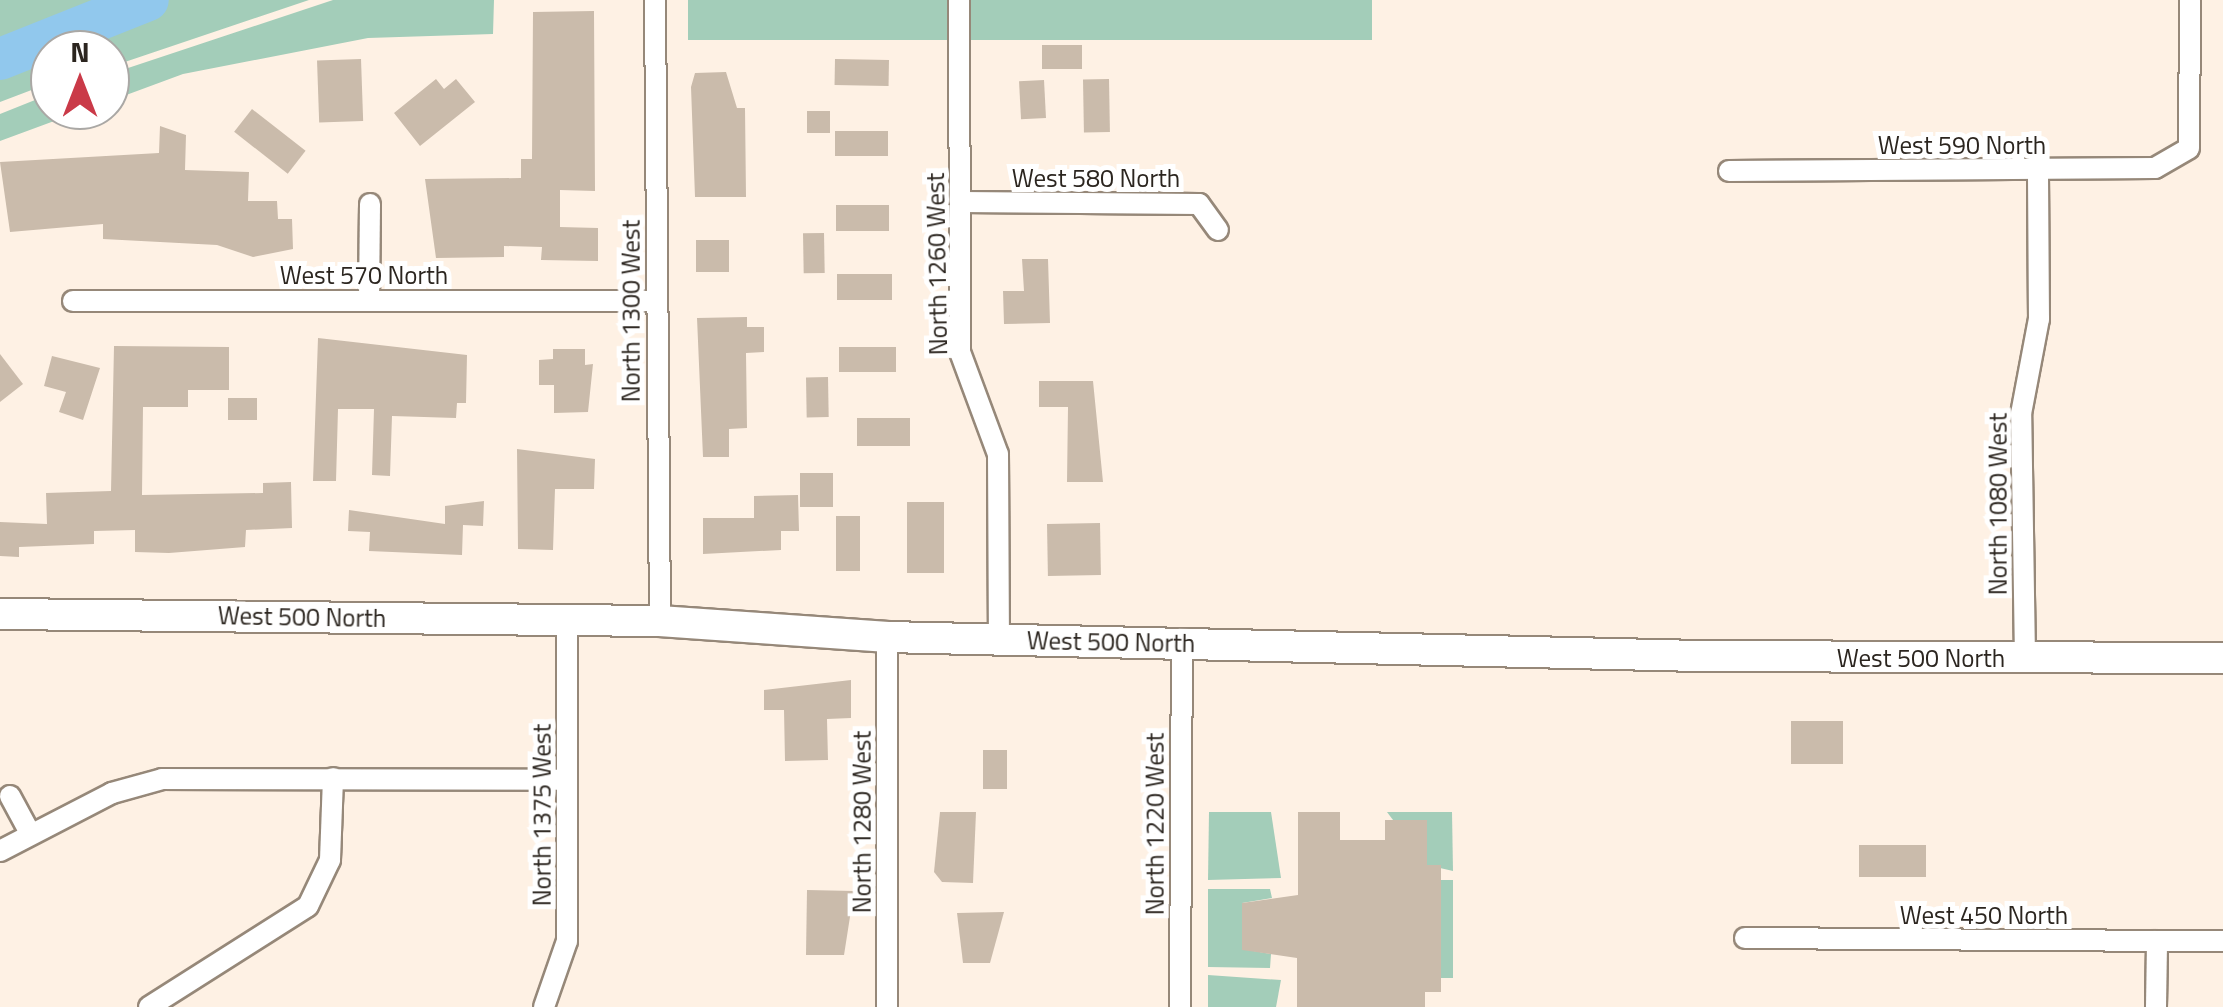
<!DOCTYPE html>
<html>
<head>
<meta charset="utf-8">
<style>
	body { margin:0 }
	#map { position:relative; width:2223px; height:1007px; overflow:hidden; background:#fef1e4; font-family:"Titillium Web",sans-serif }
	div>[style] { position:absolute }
	.green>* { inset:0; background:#a3cdb9; transform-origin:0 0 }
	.river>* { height:42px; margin:-21px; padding:0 21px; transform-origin:21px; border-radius:21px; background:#91c8ed }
	.building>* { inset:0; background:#cabbab; transform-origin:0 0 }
	.roads { filter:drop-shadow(2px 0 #968879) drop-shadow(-2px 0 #968879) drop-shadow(0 2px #968879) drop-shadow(0 -2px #968879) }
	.street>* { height:20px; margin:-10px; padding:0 10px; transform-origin:10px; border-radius:10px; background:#fff }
	.secondary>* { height:30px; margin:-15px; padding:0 15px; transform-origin:15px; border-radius:15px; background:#fff }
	span { translate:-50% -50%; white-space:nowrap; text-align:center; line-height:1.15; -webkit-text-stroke:10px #fff; paint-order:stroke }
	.street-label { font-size:25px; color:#2b251f }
	.north { position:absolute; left:30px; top:30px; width:100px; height:100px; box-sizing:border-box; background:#fff; border:2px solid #aaa8a5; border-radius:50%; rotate:0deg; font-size:28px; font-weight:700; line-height:40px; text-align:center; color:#2b251f }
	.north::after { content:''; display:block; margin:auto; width:35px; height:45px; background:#ca3a48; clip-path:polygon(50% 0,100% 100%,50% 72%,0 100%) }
</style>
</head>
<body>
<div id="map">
	<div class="green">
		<i style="clip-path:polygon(0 0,309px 0,110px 67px,110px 50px,50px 50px,50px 83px,0 102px)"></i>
		<i style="clip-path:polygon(333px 0,494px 0,493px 34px,368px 38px,183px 74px,110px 101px,110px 74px)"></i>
		<i style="left:688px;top:0;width:684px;height:40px"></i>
		<i style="clip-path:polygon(50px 94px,50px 110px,84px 110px,0 141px,0 114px)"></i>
		<i style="clip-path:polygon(1209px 812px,1271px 812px,1281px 878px,1208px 880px)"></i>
		<i style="clip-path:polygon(1387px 812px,1452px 812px,1453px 871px,1427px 865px)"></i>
		<i style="left:1441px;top:880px;width:12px;height:98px"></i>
		<i style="clip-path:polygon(1208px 889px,1270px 889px,1272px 898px,1242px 903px,1242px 949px,1271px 954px,1270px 968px,1208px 967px)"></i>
		<i style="clip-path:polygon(1208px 975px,1281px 980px,1276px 1007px,1208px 1007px)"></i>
	</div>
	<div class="river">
		<i style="left:0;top:59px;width:159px;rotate:-21.7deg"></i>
	</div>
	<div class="building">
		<i style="clip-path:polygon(594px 11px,595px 191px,560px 190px,560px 227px,598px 228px,598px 261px,541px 260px,542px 247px,504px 246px,504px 257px,436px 258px,425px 179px,521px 178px,521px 159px,532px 159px,533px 12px)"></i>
		<i style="left:1082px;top:45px;width:24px;height:40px;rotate:90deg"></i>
		<i style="left:361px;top:59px;width:62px;height:44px;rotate:88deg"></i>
		<i style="left:835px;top:59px;width:54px;height:26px;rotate:1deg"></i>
		<i style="clip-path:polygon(726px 72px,737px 108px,745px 108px,746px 197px,695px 197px,691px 87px,695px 73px)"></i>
		<i style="clip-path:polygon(436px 79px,444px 89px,456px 79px,475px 102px,420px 146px,394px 113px)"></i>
		<i style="left:1109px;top:79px;width:53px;height:26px;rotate:89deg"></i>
		<i style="left:1044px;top:80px;width:38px;height:25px;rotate:87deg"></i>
		<i style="left:252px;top:109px;width:68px;height:29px;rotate:38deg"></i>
		<i style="left:807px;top:111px;width:23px;height:22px"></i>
		<i style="clip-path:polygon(160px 126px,186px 135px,185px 170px,249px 172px,248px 201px,277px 201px,278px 219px,292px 219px,293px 249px,253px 257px,217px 245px,103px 239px,103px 224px,10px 232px,0 162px,159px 153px)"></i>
		<i style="left:835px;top:131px;width:53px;height:25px"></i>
		<i style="left:836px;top:205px;width:53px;height:26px"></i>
		<i style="left:824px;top:233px;width:40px;height:21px;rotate:89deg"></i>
		<i style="left:696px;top:240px;width:33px;height:32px"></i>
		<i style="clip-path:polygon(1022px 259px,1048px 259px,1050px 323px,1004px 324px,1003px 291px,1024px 291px)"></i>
		<i style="left:837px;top:274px;width:55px;height:26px"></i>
		<i style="clip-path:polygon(747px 317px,747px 327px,764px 327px,764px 352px,746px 353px,747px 428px,729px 429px,729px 457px,703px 457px,697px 318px)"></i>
		<i style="clip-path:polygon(318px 338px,467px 355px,466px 403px,457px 403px,456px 418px,392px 416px,390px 476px,372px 475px,374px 409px,338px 409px,336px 481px,313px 481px)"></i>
		<i style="clip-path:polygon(114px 346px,229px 347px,229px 390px,188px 390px,188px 407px,143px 407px,142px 495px,263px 493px,263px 483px,291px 482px,292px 528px,246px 530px,245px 547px,169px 553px,135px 552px,135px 530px,94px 531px,94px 544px,19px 547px,19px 557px,0 556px,0 522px,47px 524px,46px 493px,111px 491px)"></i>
		<i style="left:896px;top:347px;width:25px;height:57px;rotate:90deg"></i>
		<i style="clip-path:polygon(553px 349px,585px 349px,585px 365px,593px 364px,588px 412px,554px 413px,554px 385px,539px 385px,539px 360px,553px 359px)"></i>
		<i style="clip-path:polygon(0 354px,23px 384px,0 402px)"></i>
		<i style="clip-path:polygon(52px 356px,100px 368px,83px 420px,59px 412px,66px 392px,44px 386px)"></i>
		<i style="left:828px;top:377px;width:40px;height:22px;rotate:89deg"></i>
		<i style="clip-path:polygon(1039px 381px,1093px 381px,1103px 482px,1067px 482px,1068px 407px,1039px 407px)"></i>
		<i style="left:228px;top:398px;width:29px;height:22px"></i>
		<i style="left:910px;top:418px;width:28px;height:53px;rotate:90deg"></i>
		<i style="clip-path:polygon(517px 449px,595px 459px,594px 489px,555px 489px,553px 550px,518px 549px)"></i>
		<i style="left:800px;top:473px;width:33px;height:34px"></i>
		<i style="clip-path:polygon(798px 495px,799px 531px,781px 531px,781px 550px,703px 554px,703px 518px,754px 518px,754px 496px)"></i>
		<i style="clip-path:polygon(484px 501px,483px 526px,463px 525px,462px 555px,369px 551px,370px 532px,348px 531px,349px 510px,445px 524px,445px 506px)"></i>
		<i style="left:907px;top:502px;width:37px;height:71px"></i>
		<i style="left:836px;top:516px;width:24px;height:55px"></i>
		<i style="left:1100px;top:523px;width:52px;height:53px;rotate:89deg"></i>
		<i style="clip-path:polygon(851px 680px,851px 718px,827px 719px,828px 760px,785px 761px,784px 710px,764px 710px,764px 690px)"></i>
		<i style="left:1791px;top:721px;width:52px;height:43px"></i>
		<i style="left:983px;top:750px;width:24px;height:39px"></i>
		<i style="clip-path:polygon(940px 812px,976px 812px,973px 883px,942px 882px,934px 872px)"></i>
		<i style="clip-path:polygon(1298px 812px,1340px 812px,1340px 840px,1385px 840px,1385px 820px,1427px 820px,1427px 865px,1441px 865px,1441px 992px,1425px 992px,1425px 1007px,1297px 1007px,1297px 958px,1242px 950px,1242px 903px,1298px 895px)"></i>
		<i style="left:1926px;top:845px;width:32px;height:67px;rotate:90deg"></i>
		<i style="clip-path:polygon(807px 890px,854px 891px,844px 955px,806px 955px)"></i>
		<i style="clip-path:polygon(1004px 912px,990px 963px,963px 963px,957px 913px)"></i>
	</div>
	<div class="roads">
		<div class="street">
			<i style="left:655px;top:0;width:621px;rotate:89.54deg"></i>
			<i style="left:959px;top:0;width:352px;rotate:89.8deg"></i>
			<i style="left:960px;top:352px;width:109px;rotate:69.6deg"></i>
			<i style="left:998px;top:454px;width:187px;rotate:89.7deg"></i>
			<i style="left:1729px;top:171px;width:426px;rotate:-0.4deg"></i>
			<i style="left:2155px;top:168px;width:39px;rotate:-30deg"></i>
			<i style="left:2189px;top:148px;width:148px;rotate:-89.6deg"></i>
			<i style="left:961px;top:202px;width:238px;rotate:0.5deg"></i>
			<i style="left:1199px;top:204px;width:32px;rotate:54deg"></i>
			<i style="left:369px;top:300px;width:96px;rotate:-89.4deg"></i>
			<i style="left:73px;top:301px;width:582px"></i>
			<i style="left:887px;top:637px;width:370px;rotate:90deg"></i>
			<i style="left:2025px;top:658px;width:244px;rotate:-90.9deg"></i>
			<i style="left:2021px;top:414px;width:97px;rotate:-79.3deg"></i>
			<i style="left:2039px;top:319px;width:149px;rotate:-90.4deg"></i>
			<i style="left:10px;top:796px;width:42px;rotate:61.6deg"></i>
			<i style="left:0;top:851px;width:126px;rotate:-27.4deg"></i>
			<i style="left:112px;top:793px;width:52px;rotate:-15.6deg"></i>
			<i style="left:162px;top:779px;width:405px;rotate:0.1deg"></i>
			<i style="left:1745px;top:938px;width:478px;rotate:0.4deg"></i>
			<i style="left:149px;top:1007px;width:188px;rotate:-32.4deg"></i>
			<i style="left:308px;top:906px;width:51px;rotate:-64.4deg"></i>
			<i style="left:330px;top:860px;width:82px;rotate:-87.9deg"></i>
			<i style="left:544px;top:1007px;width:70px;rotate:-70.8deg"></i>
			<i style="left:567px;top:941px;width:322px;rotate:-90deg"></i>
			<i style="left:1180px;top:1007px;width:365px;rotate:-89.7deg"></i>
			<i style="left:2156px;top:1007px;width:66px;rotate:-89.1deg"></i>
		</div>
		<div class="secondary">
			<i style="left:0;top:614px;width:660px;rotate:0.61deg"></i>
			<i style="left:660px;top:621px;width:228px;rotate:4deg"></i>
			<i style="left:887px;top:637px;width:812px;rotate:1.34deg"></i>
			<i style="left:1699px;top:656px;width:524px;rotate:0.22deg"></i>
		</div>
	</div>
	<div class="street-label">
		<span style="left:1962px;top:145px">West 590 North</span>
		<span style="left:1096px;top:178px">West 580 North</span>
		<span style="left:937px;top:264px;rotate:-91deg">North 1260 West</span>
		<span style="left:364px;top:275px">West 570 North</span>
		<span style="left:631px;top:311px;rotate:-90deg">North 1300 West</span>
		<span style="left:1998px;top:504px;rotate:-90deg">North 1080 West</span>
		<span style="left:302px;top:617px;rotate:1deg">West 500 North</span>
		<span style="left:1111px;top:642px;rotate:1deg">West 500 North</span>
		<span style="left:1921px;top:658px">West 500 North</span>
		<span style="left:542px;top:815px;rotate:-90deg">North 1375 West</span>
		<span style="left:862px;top:822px;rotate:-90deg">North 1280 West</span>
		<span style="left:1155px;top:824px;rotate:-90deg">North 1220 West</span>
		<span style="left:1984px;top:915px">West 450 North</span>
	</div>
	<div class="north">N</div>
</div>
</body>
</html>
